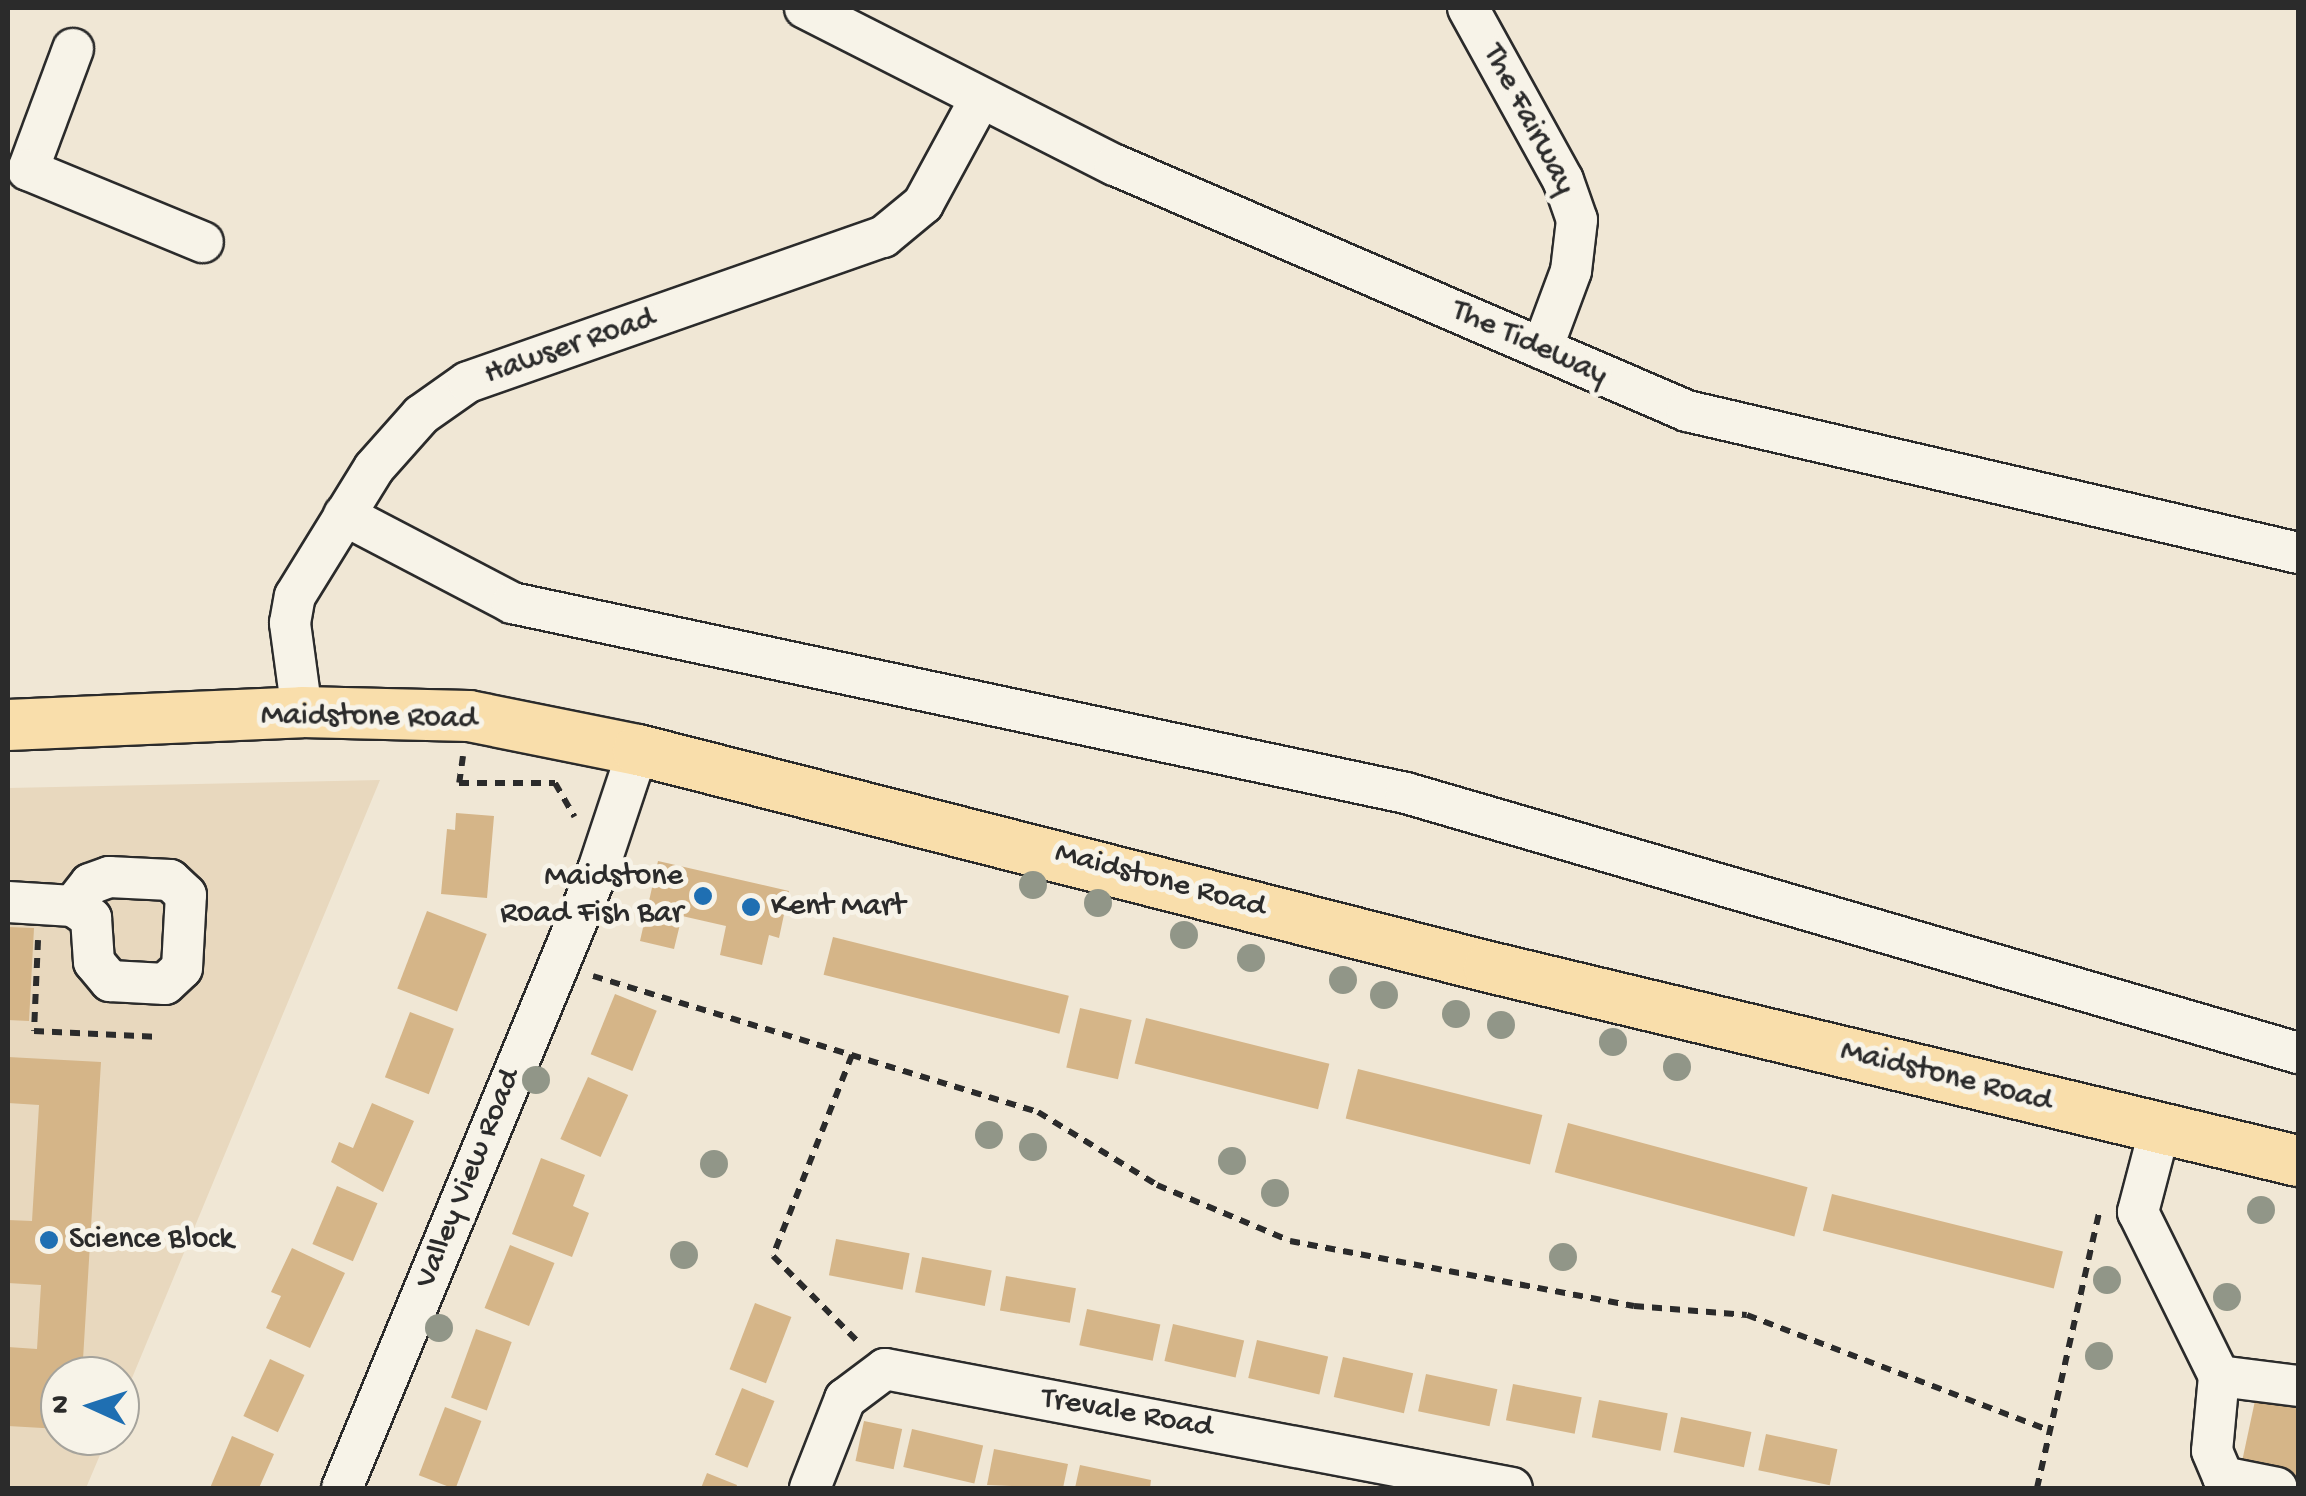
<!DOCTYPE html>
<html>
<head>
<meta charset="utf-8">
<style>
	body { margin:0 }
	#map { position:relative; width:2306px; height:1496px; overflow:hidden; background:#f0e7d5; font-family:"Gochi Hand",sans-serif }
	div>[style] { position:absolute }
	.built>* { inset:0; background:#e8d8be }
	.building>* { inset:0; background:#d5b588; transform-origin:0 0 }
	.path>* { height:6px; margin-top:-3px; transform-origin:0; background:repeating-linear-gradient(90deg,#2b2b2b 0 10px,transparent 0 18px) }
	.roads { filter:drop-shadow(2px 0 #2b2b2b) drop-shadow(-2px 0 #2b2b2b) drop-shadow(0 2px #2b2b2b) drop-shadow(0 -2px #2b2b2b) }
	.minor>* { height:40px; margin:-20px; padding:0 20px; transform-origin:20px; border-radius:20px; background:#f7f3e8 }
	.major>* { height:50px; margin:-25px; padding:0 25px; transform-origin:25px; border-radius:25px; background:#f9deab }
	.trees>* { width:28px; height:28px; margin:-14px; border-radius:50%; background:#919688 }
	.dots>* { width:28px; height:28px; translate:-50% -50%; box-sizing:border-box; border:5px solid #f7f3e8; border-radius:50% }
	span { translate:-50% -50%; white-space:nowrap; text-align:center; line-height:1.15; -webkit-text-stroke:10px #f7f3e8; paint-order:stroke }
	.street-label { font-size:32px; color:#2b2b2b }
	.poi-label { font-size:32px; color:#2b2b2b }
	.right { translate:-100% -50%; text-align:right }
	.left { translate:0 -50%; text-align:left }
	.frame { position:absolute; inset:0; border:10px solid #2b2b2b; pointer-events:none }
	.north { position:absolute; left:40px; top:1356px; width:100px; height:100px; box-sizing:border-box; background:#f7f3e8; border:2px solid #a5a39c; border-radius:50%; rotate:273deg; font-size:28px; font-weight:700; line-height:40px; text-align:center; color:#2b2b2b }
	.north::after { content:''; display:block; margin:auto; width:35px; height:45px; background:#1f6fb2; clip-path:polygon(50% 0,100% 100%,50% 72%,0 100%) }
</style>
</head>
<body>
<div id="map">
	<div class="built">
		<i style="clip-path:polygon(380px 780px,120px 1407px,120px 1376px,60px 1376px,60px 1436px,108px 1436px,86px 1488px,8px 1488px,8px 788px)"></i>
	</div>
	<div class="building">
		<i style="clip-path:polygon(456px 813px,494px 816px,487px 898px,441px 894px,447px 829px,455px 830px)"></i>
		<i style="clip-path:polygon(658px 861px,789px 891px,779px 938px,769px 935px,762px 965px,720px 955px,726px 926px,682px 916px,674px 949px,640px 941px)"></i>
		<i style="left:427px;top:911px;width:64px;height:83px;rotate:21deg"></i>
		<i style="clip-path:polygon(8px 927px,34px 928px,29px 1021px,8px 1020px)"></i>
		<i style="left:833px;top:937px;width:243px;height:39px;rotate:14deg"></i>
		<i style="left:615px;top:994px;width:45px;height:65px;rotate:22deg"></i>
		<i style="left:1080px;top:1008px;width:53px;height:61px;rotate:13deg"></i>
		<i style="left:410px;top:1012px;width:47px;height:70px;rotate:21deg"></i>
		<i style="left:1146px;top:1018px;width:189px;height:47px;rotate:14deg"></i>
		<i style="clip-path:polygon(8px 1057px,101px 1062px,82px 1376px,60px 1376px,60px 1429px,8px 1426px,8px 1347px,37px 1349px,41px 1285px,8px 1283px,8px 1220px,32px 1221px,39px 1105px,8px 1103px)"></i>
		<i style="left:1358px;top:1069px;width:190px;height:51px;rotate:14deg"></i>
		<i style="left:588px;top:1077px;width:44px;height:68px;rotate:24deg"></i>
		<i style="clip-path:polygon(372px 1103px,414px 1121px,383px 1192px,331px 1162px,339px 1142px,353px 1148px)"></i>
		<i style="left:1568px;top:1123px;width:248px;height:51px;rotate:15deg"></i>
		<i style="clip-path:polygon(541px 1158px,585px 1175px,573px 1206px,589px 1213px,572px 1257px,512px 1234px)"></i>
		<i style="left:337px;top:1186px;width:44px;height:63px;rotate:23deg"></i>
		<i style="left:1832px;top:1194px;width:238px;height:38px;rotate:14deg"></i>
		<i style="left:836px;top:1239px;width:75px;height:37px;rotate:11deg"></i>
		<i style="left:510px;top:1245px;width:48px;height:68px;rotate:22deg"></i>
		<i style="clip-path:polygon(292px 1248px,345px 1273px,310px 1348px,266px 1328px,281px 1296px,271px 1292px)"></i>
		<i style="left:922px;top:1257px;width:71px;height:36px;rotate:11deg"></i>
		<i style="left:1006px;top:1276px;width:71px;height:35px;rotate:10deg"></i>
		<i style="left:755px;top:1303px;width:39px;height:71px;rotate:21deg"></i>
		<i style="left:1087px;top:1309px;width:75px;height:37px;rotate:12deg"></i>
		<i style="left:1173px;top:1324px;width:73px;height:38px;rotate:13deg"></i>
		<i style="left:476px;top:1329px;width:38px;height:73px;rotate:20deg"></i>
		<i style="left:1257px;top:1340px;width:73px;height:39px;rotate:13deg"></i>
		<i style="left:1343px;top:1357px;width:72px;height:41px;rotate:13deg"></i>
		<i style="left:270px;top:1359px;width:38px;height:63px;rotate:25deg"></i>
		<i style="left:1426px;top:1374px;width:73px;height:38px;rotate:12deg"></i>
		<i style="left:1513px;top:1384px;width:70px;height:37px;rotate:11deg"></i>
		<i style="left:742px;top:1388px;width:35px;height:72px;rotate:22deg"></i>
		<i style="clip-path:polygon(2256px 1396px,2298px 1406px,2298px 1483px,2240px 1471px)"></i>
		<i style="left:1599px;top:1400px;width:70px;height:38px;rotate:11deg"></i>
		<i style="left:445px;top:1407px;width:39px;height:73px;rotate:21deg"></i>
		<i style="left:1681px;top:1417px;width:72px;height:36px;rotate:12deg"></i>
		<i style="left:864px;top:1421px;width:39px;height:41px;rotate:12deg"></i>
		<i style="left:912px;top:1429px;width:73px;height:39px;rotate:13deg"></i>
		<i style="left:1766px;top:1434px;width:73px;height:37px;rotate:12deg"></i>
		<i style="clip-path:polygon(232px 1436px,274px 1454px,259px 1488px,210px 1488px)"></i>
		<i style="clip-path:polygon(994px 1449px,1068px 1464px,1063px 1488px,987px 1485px)"></i>
		<i style="clip-path:polygon(1080px 1465px,1151px 1480px,1150px 1488px,1075px 1488px)"></i>
		<i style="clip-path:polygon(707px 1473px,737px 1485px,736px 1488px,701px 1488px)"></i>
	</div>
	<div class="path">
		<i style="left:463px;top:756px;width:27px;rotate:98deg"></i>
		<i style="left:459px;top:783px;width:96px"></i>
		<i style="left:555px;top:783px;width:39px;rotate:60deg"></i>
		<i style="left:38px;top:940px;width:91px;rotate:92.5deg"></i>
		<i style="left:34px;top:1031px;width:126px;rotate:2.7deg"></i>
		<i style="left:593px;top:976px;width:465px;rotate:17deg"></i>
		<i style="left:1038px;top:1112px;width:140px;rotate:31.5deg"></i>
		<i style="left:1157px;top:1185px;width:144px;rotate:22.8deg"></i>
		<i style="left:1290px;top:1241px;width:350px;rotate:10.7deg"></i>
		<i style="left:1634px;top:1306px;width:113px;rotate:4.6deg"></i>
		<i style="left:1747px;top:1315px;width:322px;rotate:20.9deg"></i>
		<i style="left:852px;top:1055px;width:216px;rotate:111.5deg"></i>
		<i style="left:773px;top:1256px;width:122px;rotate:45.3deg"></i>
		<i style="left:2037px;top:1488px;width:282px;rotate:-77.3deg"></i>
	</div>
	<div class="roads">
		<div class="minor">
			<i style="left:805px;top:8px;width:347px;rotate:26.9deg"></i>
			<i style="left:1115px;top:165px;width:623px;rotate:23.27deg"></i>
			<i style="left:1687px;top:411px;width:627px;rotate:13.08deg"></i>
			<i style="left:1468px;top:8px;width:196px;rotate:61.1deg"></i>
			<i style="left:1563px;top:180px;width:42px;rotate:70.7deg"></i>
			<i style="left:1577px;top:220px;width:51px;rotate:96.7deg"></i>
			<i style="left:1571px;top:271px;width:83px;rotate:110.4deg"></i>
			<i style="left:73px;top:49px;width:129px;rotate:110.4deg"></i>
			<i style="left:28px;top:170px;width:189px;rotate:22.4deg"></i>
			<i style="left:344px;top:515px;width:190px;rotate:27.6deg"></i>
			<i style="left:512px;top:603px;width:914px;rotate:12deg"></i>
			<i style="left:1406px;top:793px;width:929px;rotate:16.25deg"></i>
			<i style="left:302px;top:712px;width:90px;rotate:-97.7deg"></i>
			<i style="left:290px;top:623px;width:27px;rotate:-80deg"></i>
			<i style="left:295px;top:596px;width:150px;rotate:-58.3deg"></i>
			<i style="left:374px;top:468px;width:71px;rotate:-48.4deg"></i>
			<i style="left:421px;top:415px;width:57px;rotate:-35.1deg"></i>
			<i style="left:468px;top:382px;width:440px;rotate:-19.3deg"></i>
			<i style="left:883px;top:237px;width:52px;rotate:-39.5deg"></i>
			<i style="left:923px;top:204px;width:119px;rotate:-61.5deg"></i>
			<i style="left:8px;top:902px;width:65px;rotate:3.5deg"></i>
			<i style="left:73px;top:906px;width:22px;rotate:34deg"></i>
			<i style="left:91px;top:918px;width:44px;rotate:86.1deg"></i>
			<i style="left:94px;top:962px;width:25px;rotate:50deg"></i>
			<i style="left:110px;top:981px;width:55px;rotate:3.1deg"></i>
			<i style="left:165px;top:984px;width:23px;rotate:-43deg"></i>
			<i style="left:182px;top:968px;width:73px;rotate:-86.9deg"></i>
			<i style="left:186px;top:895px;width:22px;rotate:-137deg"></i>
			<i style="left:170px;top:880px;width:61px;rotate:-177.2deg"></i>
			<i style="left:109px;top:877px;width:20px;rotate:160deg"></i>
			<i style="left:90px;top:884px;width:28px;rotate:128deg"></i>
			<i style="left:2160px;top:1128px;width:87px;rotate:104.7deg"></i>
			<i style="left:2138px;top:1212px;width:183px;rotate:63.7deg"></i>
			<i style="left:2219px;top:1376px;width:75px;rotate:95.3deg"></i>
			<i style="left:2212px;top:1451px;width:28px;rotate:67deg"></i>
			<i style="left:2223px;top:1477px;width:55px;rotate:11.5deg"></i>
			<i style="left:2219px;top:1376px;width:80px;rotate:7.2deg"></i>
			<i style="left:342px;top:1488px;width:669px;rotate:-67.5deg"></i>
			<i style="left:598px;top:870px;width:126px;rotate:-71.6deg"></i>
			<i style="left:810px;top:1488px;width:96px;rotate:-68.5deg"></i>
			<i style="left:845px;top:1399px;width:50px;rotate:-36.9deg"></i>
			<i style="left:885px;top:1369px;width:638px;rotate:10.75deg"></i>
		</div>
		<div class="major">
			<i style="left:8px;top:725px;width:294px;rotate:-2.5deg"></i>
			<i style="left:302px;top:712px;width:167px;rotate:1.4deg"></i>
			<i style="left:469px;top:716px;width:172px;rotate:11.4deg"></i>
			<i style="left:638px;top:750px;width:878px;rotate:14.31deg"></i>
			<i style="left:1489px;top:967px;width:832px;rotate:13.49deg"></i>
		</div>
	</div>
	<div class="trees">
		<i style="left:1033px;top:885px"></i>
		<i style="left:1098px;top:903px"></i>
		<i style="left:1184px;top:935px"></i>
		<i style="left:1251px;top:958px"></i>
		<i style="left:1343px;top:980px"></i>
		<i style="left:1384px;top:995px"></i>
		<i style="left:1456px;top:1014px"></i>
		<i style="left:1501px;top:1025px"></i>
		<i style="left:1613px;top:1042px"></i>
		<i style="left:1677px;top:1067px"></i>
		<i style="left:536px;top:1080px"></i>
		<i style="left:989px;top:1135px"></i>
		<i style="left:1033px;top:1147px"></i>
		<i style="left:1232px;top:1161px"></i>
		<i style="left:714px;top:1164px"></i>
		<i style="left:1275px;top:1193px"></i>
		<i style="left:2261px;top:1210px"></i>
		<i style="left:684px;top:1255px"></i>
		<i style="left:1563px;top:1257px"></i>
		<i style="left:2107px;top:1280px"></i>
		<i style="left:2227px;top:1297px"></i>
		<i style="left:439px;top:1328px"></i>
		<i style="left:2099px;top:1356px"></i>
	</div>
	<div class="dots">
		<i style="left:703px;top:896px;background:#1f6fb2"></i>
		<i style="left:751px;top:907px;background:#1f6fb2"></i>
		<i style="left:49px;top:1240px;background:#1f6fb2"></i>
	</div>
	<div class="street-label">
		<span style="left:1528px;top:120px;rotate:62deg">The Fairway</span>
		<span style="left:1529px;top:344px;rotate:24deg">The Tideway</span>
		<span style="left:570px;top:347px;rotate:-19deg">Hawser Road</span>
		<span style="left:369px;top:718px;rotate:1deg">Maidstone Road</span>
		<span style="left:1160px;top:881px;rotate:15deg">Maidstone Road</span>
		<span style="left:1946px;top:1077px;rotate:14deg">Maidstone Road</span>
		<span style="left:469px;top:1179px;rotate:-68deg">Valley View Road</span>
		<span style="left:1127px;top:1414px;rotate:10deg">Trevale Road</span>
	</div>
	<div class="poi-label">
		<span class="right" style="left:683px;top:896px">Maidstone<br>Road Fish Bar</span>
		<span class="left" style="left:771px;top:907px">Kent Mart</span>
		<span class="left" style="left:69px;top:1240px">Science Block</span>
	</div>
	<div class="frame"></div>
	<div class="north">N</div>
</div>
</body>
</html>
